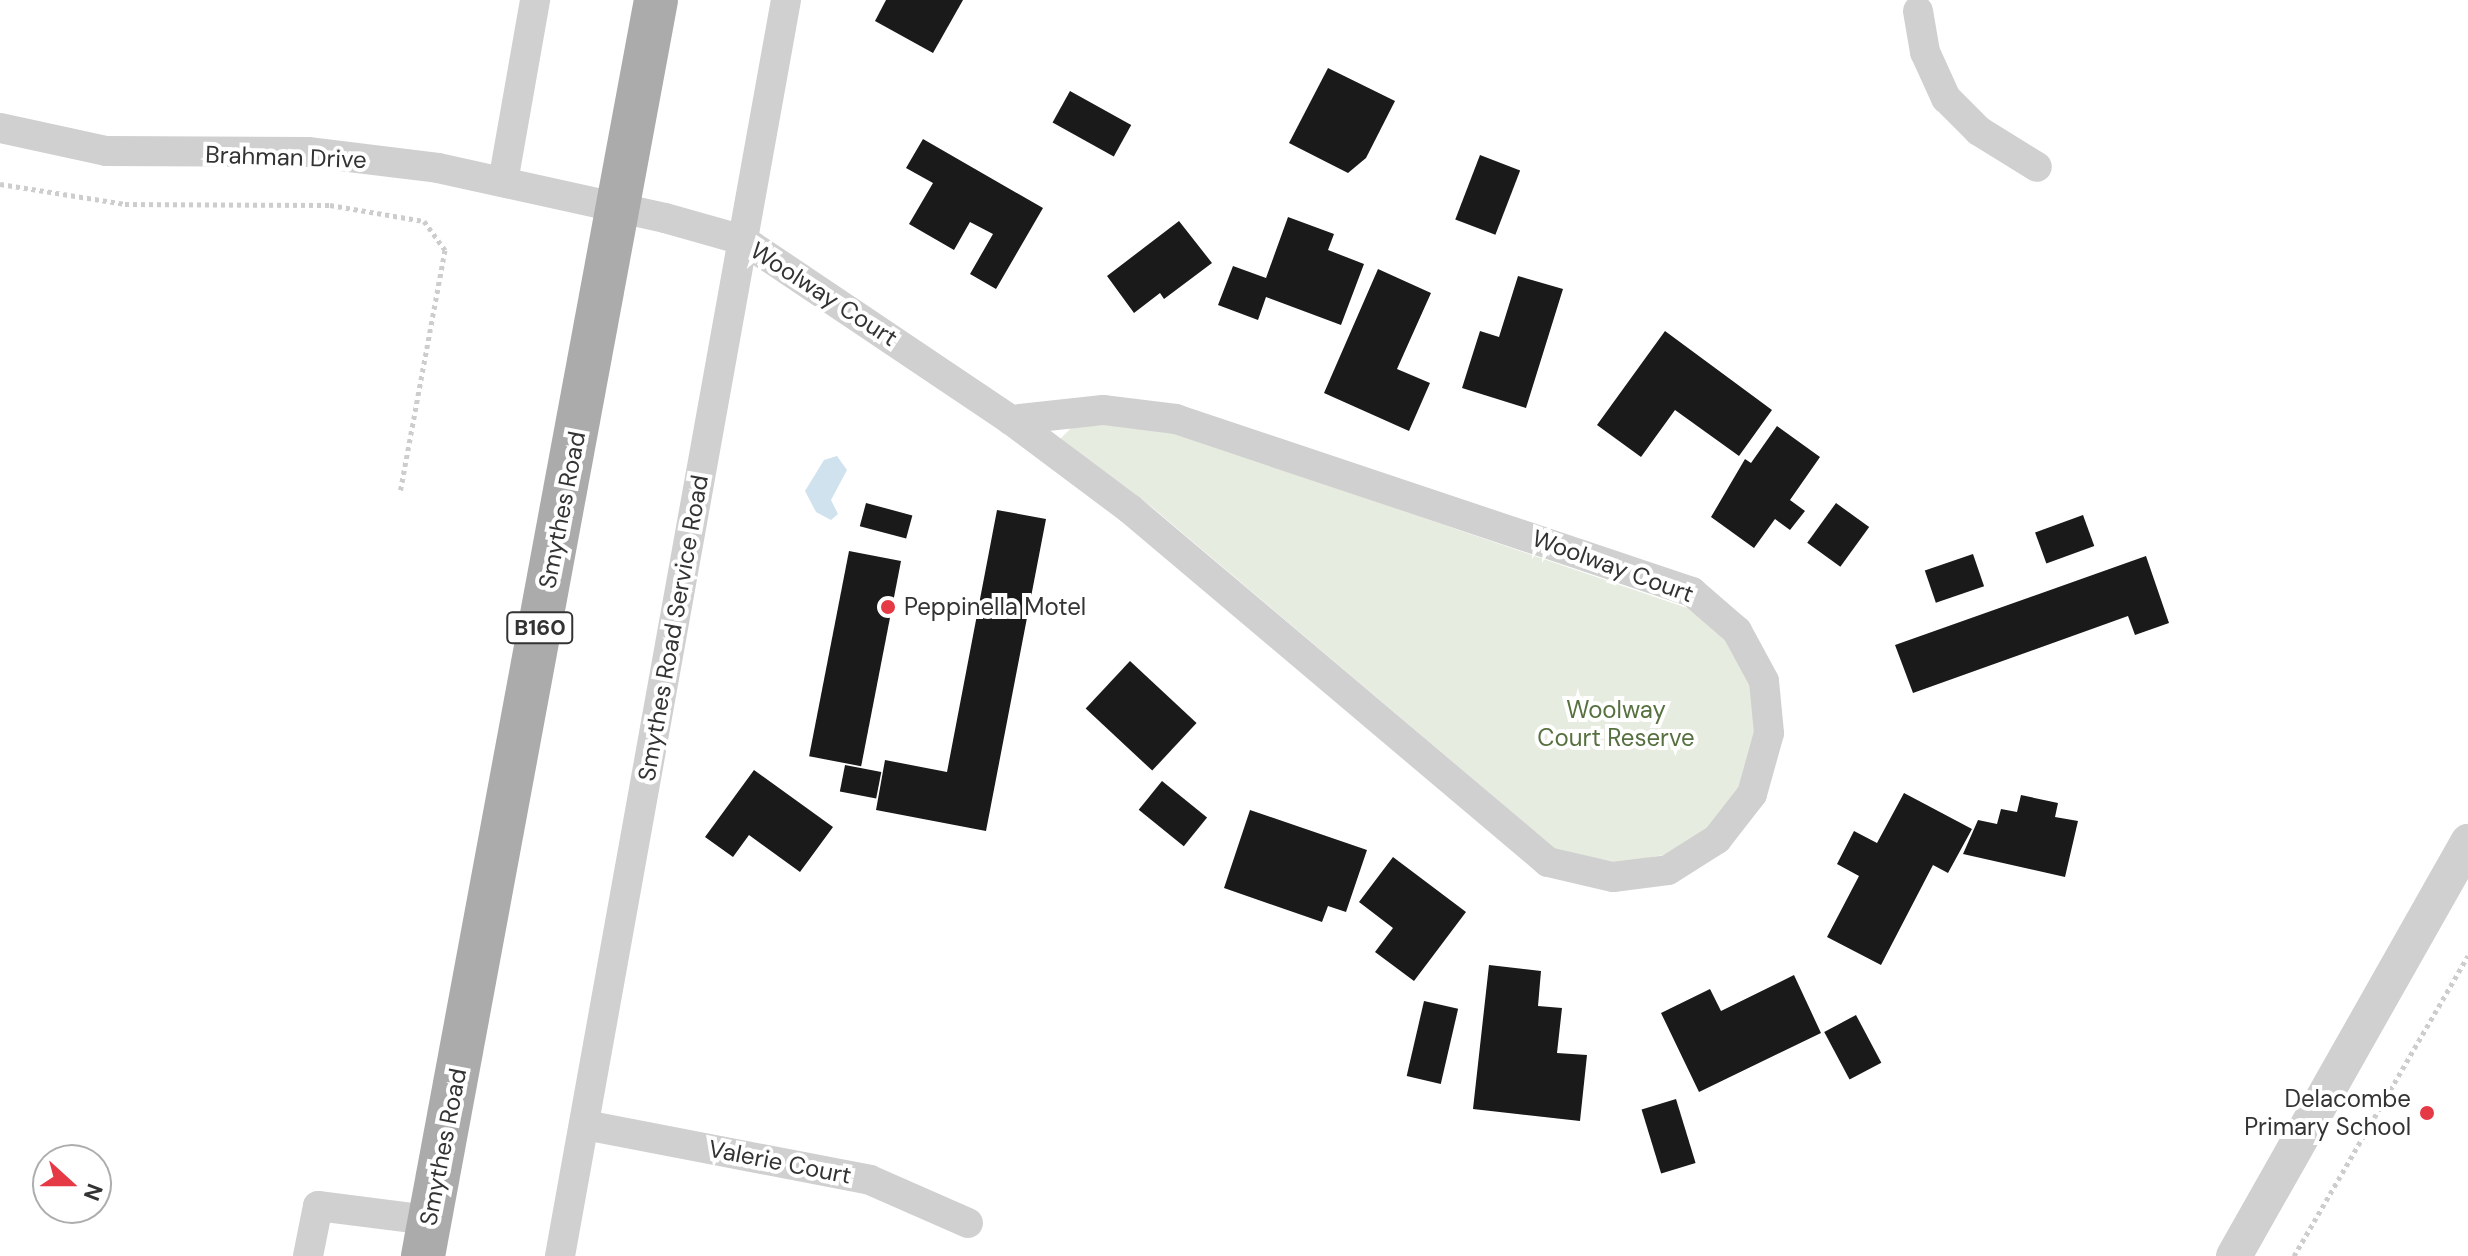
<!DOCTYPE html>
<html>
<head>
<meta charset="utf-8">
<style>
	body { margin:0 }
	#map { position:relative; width:2468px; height:1256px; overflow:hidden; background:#fff; font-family:"DM Sans",sans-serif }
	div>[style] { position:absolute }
	.green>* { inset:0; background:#e6ecdf }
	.water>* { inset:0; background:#cfe2ee }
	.building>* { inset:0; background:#1a1a1a; transform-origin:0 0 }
	.path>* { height:5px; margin-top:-2.5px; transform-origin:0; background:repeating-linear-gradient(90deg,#cdcdcd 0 4px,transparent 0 8px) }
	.minor>* { height:30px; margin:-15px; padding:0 15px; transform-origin:15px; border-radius:15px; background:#d0d0d0 }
	.tertiary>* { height:36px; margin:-18px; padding:0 18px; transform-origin:18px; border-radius:18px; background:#d0d0d0 }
	.primary>* { height:44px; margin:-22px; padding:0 22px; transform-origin:22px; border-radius:22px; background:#ababab }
	.dots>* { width:22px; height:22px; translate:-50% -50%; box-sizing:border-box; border:4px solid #fff; border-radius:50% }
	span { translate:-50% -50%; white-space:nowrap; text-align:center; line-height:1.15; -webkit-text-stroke:8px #fff; paint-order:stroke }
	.shield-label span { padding:2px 6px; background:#fff; border:2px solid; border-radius:6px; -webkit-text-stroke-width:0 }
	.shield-label { font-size:22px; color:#333; font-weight:700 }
	.street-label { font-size:24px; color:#333 }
	.poi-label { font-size:24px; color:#333 }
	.left { translate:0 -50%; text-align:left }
	.right { translate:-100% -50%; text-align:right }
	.park-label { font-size:24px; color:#56703f }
	.north { position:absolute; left:32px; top:1144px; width:80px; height:80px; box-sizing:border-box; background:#fff; border:2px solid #adadad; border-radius:50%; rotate:111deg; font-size:22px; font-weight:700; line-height:32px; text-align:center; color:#333 }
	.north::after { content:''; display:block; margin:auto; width:28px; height:36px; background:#e63946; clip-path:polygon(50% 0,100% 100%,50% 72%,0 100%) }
</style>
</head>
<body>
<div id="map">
	<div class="green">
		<i style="clip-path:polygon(1106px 425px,1178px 434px,1693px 610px,1721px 633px,1745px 669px,1751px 688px,1756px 729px,1739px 792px,1709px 827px,1668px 854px,1621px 863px,1558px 851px,1153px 508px,1060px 439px,1072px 427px)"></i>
	</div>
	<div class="water">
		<i style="clip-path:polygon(837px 456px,847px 470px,831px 500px,838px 514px,831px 520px,816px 512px,805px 491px,824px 460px)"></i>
	</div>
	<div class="building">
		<i style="clip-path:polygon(886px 0,963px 0,933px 53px,875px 21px)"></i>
		<i style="clip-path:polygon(1328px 68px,1395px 101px,1366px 158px,1348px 173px,1289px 143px)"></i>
		<i style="left:1070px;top:91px;width:70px;height:36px;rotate:29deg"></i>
		<i style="clip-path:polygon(923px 139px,1043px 208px,996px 289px,970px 274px,993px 234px,970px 222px,954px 250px,909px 224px,933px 183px,906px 168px)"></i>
		<i style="left:1480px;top:155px;width:43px;height:69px;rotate:21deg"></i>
		<i style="clip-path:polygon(1288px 217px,1334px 234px,1328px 250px,1364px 264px,1341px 325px,1266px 297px,1258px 320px,1218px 305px,1233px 266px,1266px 278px)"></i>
		<i style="clip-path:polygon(1179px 221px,1212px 263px,1164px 299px,1160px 293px,1134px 313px,1107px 276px)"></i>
		<i style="clip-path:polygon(1378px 269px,1431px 293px,1397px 369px,1430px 383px,1409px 431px,1324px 393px)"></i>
		<i style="clip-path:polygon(1518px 276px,1563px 289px,1526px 408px,1462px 388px,1480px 331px,1499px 337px)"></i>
		<i style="clip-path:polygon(1665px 331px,1772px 410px,1739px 456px,1675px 410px,1641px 457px,1597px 425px)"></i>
		<i style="clip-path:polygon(1777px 426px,1820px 457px,1790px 500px,1805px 511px,1790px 530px,1775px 519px,1754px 548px,1711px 517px,1745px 459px,1751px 463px)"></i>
		<i style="left:866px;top:503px;width:48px;height:24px;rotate:15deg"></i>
		<i style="left:1836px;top:503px;width:41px;height:49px;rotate:36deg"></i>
		<i style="clip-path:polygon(997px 510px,1046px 519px,986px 831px,876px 810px,885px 760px,947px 772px)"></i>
		<i style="left:2083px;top:515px;width:33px;height:51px;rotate:70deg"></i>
		<i style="left:849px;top:551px;width:53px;height:209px;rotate:11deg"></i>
		<i style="left:1973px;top:554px;width:34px;height:51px;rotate:71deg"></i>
		<i style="clip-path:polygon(2146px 556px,2169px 623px,2135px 635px,2128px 616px,1913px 693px,1895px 645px)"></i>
		<i style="left:1130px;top:661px;width:91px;height:65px;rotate:43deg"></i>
		<i style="left:845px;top:765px;width:37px;height:27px;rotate:11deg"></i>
		<i style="clip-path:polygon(754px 770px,833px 827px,800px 872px,749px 835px,733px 857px,705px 837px)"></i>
		<i style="left:1162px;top:781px;width:58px;height:37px;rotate:39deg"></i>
		<i style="clip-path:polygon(1904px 793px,1972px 829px,1948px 873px,1933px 865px,1881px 965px,1827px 937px,1859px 876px,1837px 864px,1854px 831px,1877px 843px)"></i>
		<i style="clip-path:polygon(2021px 795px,2058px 803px,2055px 817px,2078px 821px,2065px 877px,1963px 854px,1978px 820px,1997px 824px,2001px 809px,2017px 812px)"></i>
		<i style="clip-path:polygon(1250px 810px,1367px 850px,1346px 912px,1328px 906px,1322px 922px,1224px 888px)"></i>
		<i style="clip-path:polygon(1393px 857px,1466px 912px,1414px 981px,1375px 952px,1393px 928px,1359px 902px)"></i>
		<i style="clip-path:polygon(1489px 965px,1541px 971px,1538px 1006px,1562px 1008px,1557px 1053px,1587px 1055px,1580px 1121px,1473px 1109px)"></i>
		<i style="clip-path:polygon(1794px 975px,1821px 1033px,1699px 1092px,1661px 1013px,1710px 989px,1721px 1011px)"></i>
		<i style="left:1424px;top:1001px;width:35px;height:77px;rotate:13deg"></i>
		<i style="left:1856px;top:1015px;width:54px;height:36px;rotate:62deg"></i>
		<i style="left:1676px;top:1099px;width:67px;height:36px;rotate:73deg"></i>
	</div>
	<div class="path">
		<i style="left:0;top:184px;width:127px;rotate:9.1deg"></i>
		<i style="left:125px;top:204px;width:205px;rotate:0.3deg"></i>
		<i style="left:330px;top:205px;width:95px;rotate:9.7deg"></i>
		<i style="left:424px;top:221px;width:36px;rotate:54deg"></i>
		<i style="left:445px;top:250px;width:246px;rotate:100.5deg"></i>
		<i style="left:2294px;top:1256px;width:347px;rotate:-59.9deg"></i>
	</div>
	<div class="minor">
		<i style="left:1918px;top:11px;width:42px;rotate:80.3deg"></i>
		<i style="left:1925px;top:52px;width:51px;rotate:65.5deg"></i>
		<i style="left:1946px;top:98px;width:47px;rotate:45deg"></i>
		<i style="left:1979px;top:131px;width:68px;rotate:31.8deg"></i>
		<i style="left:0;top:128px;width:108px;rotate:12.2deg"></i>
		<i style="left:106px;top:151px;width:202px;rotate:0.3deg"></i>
		<i style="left:308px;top:152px;width:131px;rotate:7deg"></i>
		<i style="left:438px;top:168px;width:232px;rotate:12.4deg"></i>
		<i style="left:665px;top:218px;width:81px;rotate:15.8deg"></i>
		<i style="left:743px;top:240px;width:323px;rotate:33.9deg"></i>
		<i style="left:1011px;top:420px;width:149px;rotate:36.8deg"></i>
		<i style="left:1130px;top:509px;width:547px;rotate:40.18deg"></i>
		<i style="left:1548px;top:862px;width:67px;rotate:13deg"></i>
		<i style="left:1613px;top:877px;width:55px;rotate:-7.3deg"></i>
		<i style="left:1668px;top:870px;width:58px;rotate:-32.3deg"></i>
		<i style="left:1717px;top:839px;width:57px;rotate:-52.1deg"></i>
		<i style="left:1752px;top:794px;width:63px;rotate:-74.4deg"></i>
		<i style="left:1769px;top:733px;width:52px;rotate:-95.5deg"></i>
		<i style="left:1764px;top:681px;width:57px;rotate:-118.4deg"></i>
		<i style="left:1737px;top:631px;width:60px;rotate:-139.1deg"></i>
		<i style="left:1692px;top:592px;width:544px;rotate:-161.47deg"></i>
		<i style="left:1176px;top:419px;width:74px;rotate:-173deg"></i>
		<i style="left:1103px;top:410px;width:93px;rotate:173.8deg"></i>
		<i style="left:503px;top:182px;width:185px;rotate:-80deg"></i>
		<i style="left:585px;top:1125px;width:290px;rotate:10.9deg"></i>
		<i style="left:870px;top:1180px;width:107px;rotate:23.7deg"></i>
		<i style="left:308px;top:1256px;width:51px;rotate:-78.7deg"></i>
		<i style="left:318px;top:1206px;width:112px;rotate:7.2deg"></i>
		<i style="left:560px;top:1256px;width:1276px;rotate:-79.8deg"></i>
	</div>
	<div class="tertiary">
		<i style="left:2234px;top:1256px;width:476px;rotate:-60.5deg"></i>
	</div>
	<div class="primary">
		<i style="left:423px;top:1256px;width:1277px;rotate:-79.49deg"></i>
	</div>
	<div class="dots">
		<i style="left:888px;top:607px;background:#e63946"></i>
		<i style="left:2427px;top:1113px;background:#e63946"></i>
	</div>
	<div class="shield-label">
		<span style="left:540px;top:628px">B160</span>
	</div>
	<div class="street-label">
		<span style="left:286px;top:157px;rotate:2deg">Brahman Drive</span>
		<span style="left:824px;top:294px;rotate:33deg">Woolway Court</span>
		<span style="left:562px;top:510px;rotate:-79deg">Smythes Road</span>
		<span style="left:1613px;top:566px;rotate:20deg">Woolway Court</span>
		<span style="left:673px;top:628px;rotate:-80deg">Smythes Road Service Road</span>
		<span style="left:443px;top:1147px;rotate:-79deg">Smythes Road</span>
		<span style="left:780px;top:1162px;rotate:11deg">Valerie Court</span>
	</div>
	<div class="poi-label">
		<span class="left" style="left:904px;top:607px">Peppinella Motel</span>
		<span class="right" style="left:2411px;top:1113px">Delacombe<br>Primary School</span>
	</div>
	<div class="park-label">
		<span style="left:1616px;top:724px">Woolway<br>Court Reserve</span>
	</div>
	<div class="north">N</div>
</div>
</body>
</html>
